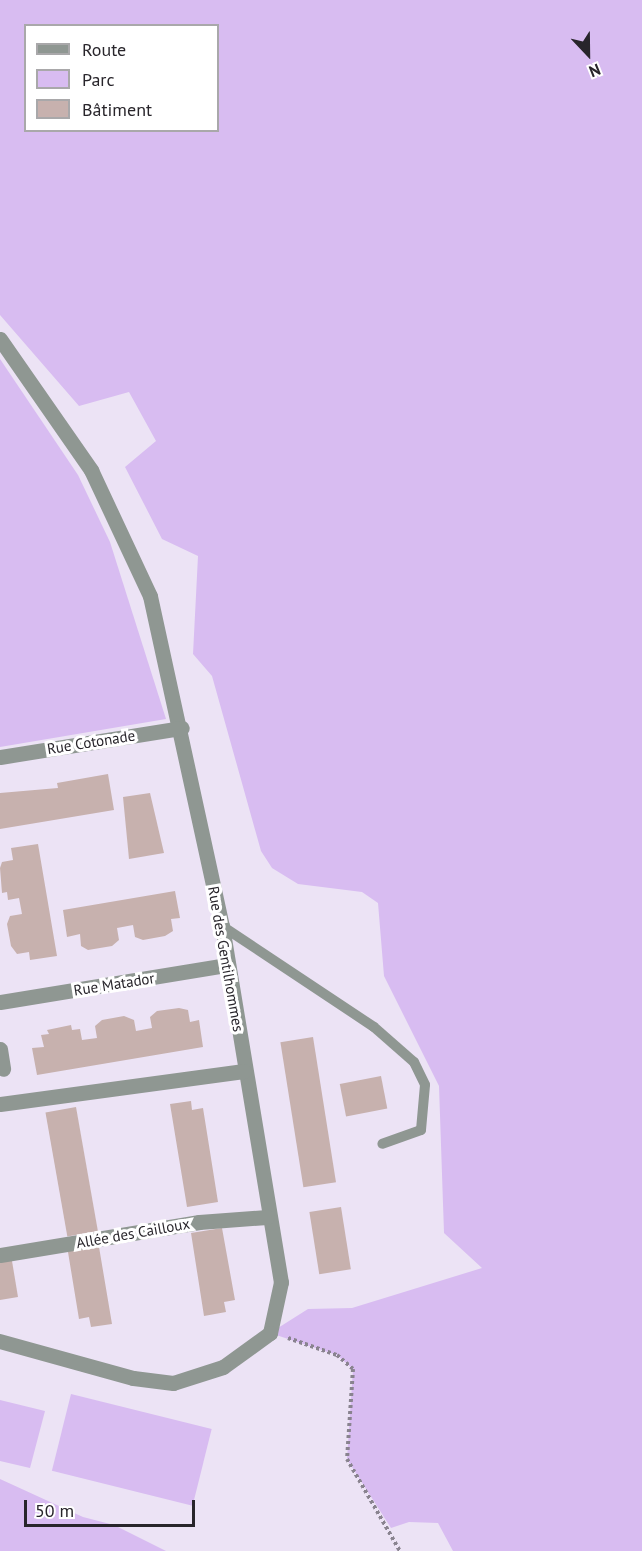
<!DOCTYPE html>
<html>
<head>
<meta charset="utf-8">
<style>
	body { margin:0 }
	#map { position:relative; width:642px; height:1551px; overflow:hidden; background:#ece3f5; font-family:"PT Sans",sans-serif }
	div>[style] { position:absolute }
	.green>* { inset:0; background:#d8bcf1; transform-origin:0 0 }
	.building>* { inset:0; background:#c7b1ae; transform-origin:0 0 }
	.path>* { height:4px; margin-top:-2px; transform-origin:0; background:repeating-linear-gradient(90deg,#89838f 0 3px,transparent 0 6px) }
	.service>* { height:10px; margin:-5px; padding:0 5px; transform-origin:5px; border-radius:5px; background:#8f9792 }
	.minor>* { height:15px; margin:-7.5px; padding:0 7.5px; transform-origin:7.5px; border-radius:7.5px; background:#8f9792 }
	span { translate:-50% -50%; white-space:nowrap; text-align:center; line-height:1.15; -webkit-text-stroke:6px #fff; paint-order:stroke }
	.street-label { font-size:15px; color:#28252b }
	.legend { position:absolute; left:24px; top:24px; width:195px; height:108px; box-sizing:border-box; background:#fff; border:2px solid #a9a8aa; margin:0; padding:8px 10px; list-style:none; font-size:18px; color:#28252b }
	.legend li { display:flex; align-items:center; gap:12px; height:30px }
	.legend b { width:30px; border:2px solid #a9a8aa }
	.north { position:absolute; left:558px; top:24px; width:60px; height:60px; -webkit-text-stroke:4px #fff; paint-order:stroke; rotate:158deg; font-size:16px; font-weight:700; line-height:24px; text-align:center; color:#28252b }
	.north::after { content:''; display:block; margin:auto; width:21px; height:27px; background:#28252b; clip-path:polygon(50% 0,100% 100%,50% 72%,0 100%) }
	.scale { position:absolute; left:24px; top:1500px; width:171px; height:27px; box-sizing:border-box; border:3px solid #28252b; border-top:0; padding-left:8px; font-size:18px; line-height:21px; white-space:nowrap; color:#28252b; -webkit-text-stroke:4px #fff; paint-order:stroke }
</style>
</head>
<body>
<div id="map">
	<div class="green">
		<i style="clip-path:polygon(evenodd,0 0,642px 0,642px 1551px,453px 1551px,438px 1523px,409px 1522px,391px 1528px,347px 1459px,353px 1369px,337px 1355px,270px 1333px,308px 1309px,352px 1308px,482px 1268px,444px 1233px,439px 1086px,384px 976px,378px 903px,362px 892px,298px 884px,272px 868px,261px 851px,212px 676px,193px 654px,198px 556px,162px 539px,125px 467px,156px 441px,129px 392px,79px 406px,0 315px,0 0,26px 26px,218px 26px,218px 130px,26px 130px,26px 26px)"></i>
		<i style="clip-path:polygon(0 359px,78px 475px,110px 542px,166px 719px,0 747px)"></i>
		<i style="left:71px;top:1394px;width:145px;height:79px;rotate:14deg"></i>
		<i style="clip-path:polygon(0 1400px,45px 1411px,30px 1468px,0 1461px)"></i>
		<i style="clip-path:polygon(0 1479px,83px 1517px,114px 1525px,166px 1551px,0 1551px)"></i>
	</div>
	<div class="building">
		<i style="clip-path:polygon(108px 774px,114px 810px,0 829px,0 793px,58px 788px,57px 783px)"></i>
		<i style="clip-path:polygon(150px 793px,164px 853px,129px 859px,123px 797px)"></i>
		<i style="clip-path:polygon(38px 844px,57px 956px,30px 960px,29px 952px,17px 954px,11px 946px,7px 924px,10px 916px,22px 914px,19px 898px,8px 900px,7px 892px,2px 893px,0 868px,2px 862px,13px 860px,11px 848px)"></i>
		<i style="clip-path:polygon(175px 891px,180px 918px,171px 919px,173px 931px,165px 936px,143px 940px,135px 937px,133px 925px,117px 928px,119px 940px,112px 946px,88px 950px,81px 946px,80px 934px,67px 937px,63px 910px)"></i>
		<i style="clip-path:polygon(179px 1008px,188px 1010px,190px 1022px,199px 1020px,203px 1047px,37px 1075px,32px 1048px,44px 1047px,41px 1035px,49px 1034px,47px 1030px,71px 1025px,72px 1030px,80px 1029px,82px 1040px,97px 1038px,95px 1026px,102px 1020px,124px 1016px,134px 1020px,136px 1031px,152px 1028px,150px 1017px,157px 1011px)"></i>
		<i style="left:313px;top:1037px;width:147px;height:33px;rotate:81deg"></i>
		<i style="left:381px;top:1076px;width:33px;height:42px;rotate:79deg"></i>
		<i style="clip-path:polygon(191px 1101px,192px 1110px,203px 1108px,218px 1202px,187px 1207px,170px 1104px)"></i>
		<i style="left:76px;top:1107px;width:126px;height:31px;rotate:80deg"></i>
		<i style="left:341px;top:1207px;width:63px;height:32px;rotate:81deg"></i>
		<i style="clip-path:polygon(222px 1228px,235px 1300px,224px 1302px,226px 1312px,204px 1316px,191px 1233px)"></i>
		<i style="clip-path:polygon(98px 1241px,112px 1324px,91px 1327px,89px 1317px,79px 1319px,67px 1246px)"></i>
		<i style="clip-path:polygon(11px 1255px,18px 1297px,0 1300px,0 1257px)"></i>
	</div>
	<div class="path">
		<i style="left:288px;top:1338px;width:52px;rotate:19.1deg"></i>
		<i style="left:337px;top:1355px;width:21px;rotate:41deg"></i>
		<i style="left:353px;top:1369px;width:90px;rotate:93.8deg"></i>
		<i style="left:347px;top:1459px;width:106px;rotate:60.1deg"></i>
	</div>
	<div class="service">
		<i style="left:222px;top:926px;width:182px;rotate:33.6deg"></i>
		<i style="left:374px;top:1027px;width:53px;rotate:41.2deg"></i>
		<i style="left:414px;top:1062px;width:25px;rotate:64deg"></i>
		<i style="left:425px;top:1085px;width:45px;rotate:95.1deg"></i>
		<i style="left:421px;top:1130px;width:41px;rotate:160.3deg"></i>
	</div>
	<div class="minor">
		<i style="left:0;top:339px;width:160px;rotate:55.2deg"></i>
		<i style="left:91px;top:470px;width:139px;rotate:64.9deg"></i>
		<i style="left:150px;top:596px;width:338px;rotate:77.7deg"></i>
		<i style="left:222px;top:926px;width:361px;rotate:80.6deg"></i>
		<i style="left:281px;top:1282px;width:52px;rotate:102.2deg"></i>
		<i style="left:270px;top:1333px;width:58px;rotate:144.1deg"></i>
		<i style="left:223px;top:1367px;width:52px;rotate:162.3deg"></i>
		<i style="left:173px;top:1383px;width:40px;rotate:-172.9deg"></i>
		<i style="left:133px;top:1378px;width:138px;rotate:-164.5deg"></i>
		<i style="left:0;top:757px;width:184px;rotate:-9.1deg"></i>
		<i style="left:0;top:1002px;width:230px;rotate:-9.3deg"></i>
		<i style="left:0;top:1049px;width:20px;rotate:81deg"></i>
		<i style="left:0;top:1104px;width:246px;rotate:-7.7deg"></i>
		<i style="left:0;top:1255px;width:202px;rotate:-9.4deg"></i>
		<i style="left:199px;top:1222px;width:68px;rotate:-4.2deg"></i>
	</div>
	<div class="street-label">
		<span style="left:91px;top:742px;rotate:-9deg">Rue Cotonade</span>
		<span style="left:226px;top:959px;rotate:80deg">Rue des Gentilhommes</span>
		<span style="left:114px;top:984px;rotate:-9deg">Rue Matador</span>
		<span style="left:133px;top:1233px;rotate:-10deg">Allée des Cailloux</span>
	</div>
	<ul class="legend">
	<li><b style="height:8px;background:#8f9792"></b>Route</li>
	<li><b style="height:16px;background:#d8bcf1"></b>Parc</li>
	<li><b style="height:16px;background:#c7b1ae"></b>Bâtiment</li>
	</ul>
	<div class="north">N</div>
	<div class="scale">50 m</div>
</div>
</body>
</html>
